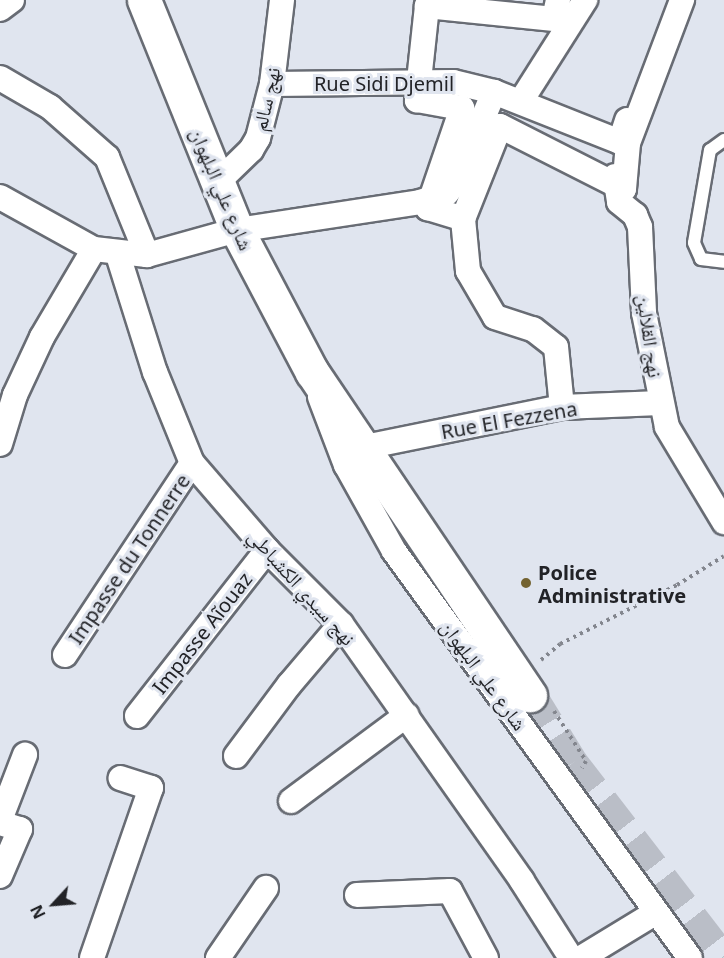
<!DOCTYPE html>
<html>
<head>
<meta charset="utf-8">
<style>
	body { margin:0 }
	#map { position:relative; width:724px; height:958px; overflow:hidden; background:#e0e5ef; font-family:"Noto Sans","Noto Naskh Arabic",sans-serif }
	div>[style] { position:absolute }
	.secondary-tunnel>* { height:33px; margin-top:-16.5px; transform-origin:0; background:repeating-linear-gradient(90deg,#babec7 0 33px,transparent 0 49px) }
	.path>* { height:4px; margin-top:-2px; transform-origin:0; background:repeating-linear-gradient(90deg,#83868e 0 3px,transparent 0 7.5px) }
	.roads { filter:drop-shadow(2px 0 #686c74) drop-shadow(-2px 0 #686c74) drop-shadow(0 2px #686c74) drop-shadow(0 -2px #686c74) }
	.lane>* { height:12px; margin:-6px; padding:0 6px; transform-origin:6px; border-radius:6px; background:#fff }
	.street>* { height:24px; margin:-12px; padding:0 12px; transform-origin:12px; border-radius:12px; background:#fff }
	.secondary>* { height:33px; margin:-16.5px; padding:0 16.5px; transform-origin:16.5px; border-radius:16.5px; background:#fff }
	.dots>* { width:16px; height:16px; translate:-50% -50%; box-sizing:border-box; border:3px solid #e0e5ef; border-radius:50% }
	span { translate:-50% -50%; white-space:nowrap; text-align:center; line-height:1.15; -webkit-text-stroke:6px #e0e5ef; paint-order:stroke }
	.street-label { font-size:20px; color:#222327 }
	.poi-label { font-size:20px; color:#222327; font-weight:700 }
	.left { translate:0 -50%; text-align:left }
	.north { position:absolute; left:24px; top:874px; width:60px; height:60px; -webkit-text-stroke:4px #e0e5ef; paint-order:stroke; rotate:244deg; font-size:16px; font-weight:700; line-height:24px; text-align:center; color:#222327 }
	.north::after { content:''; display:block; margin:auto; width:21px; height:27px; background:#222327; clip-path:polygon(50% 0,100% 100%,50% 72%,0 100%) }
</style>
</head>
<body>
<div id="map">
	<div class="secondary-tunnel">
		<i style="left:530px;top:695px;width:80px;rotate:58.3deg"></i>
		<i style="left:572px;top:763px;width:246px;rotate:52.4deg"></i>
	</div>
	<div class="path">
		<i style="left:541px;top:660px;width:25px;rotate:-40deg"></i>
		<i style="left:560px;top:644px;width:131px;rotate:-26.8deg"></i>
		<i style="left:677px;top:585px;width:55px;rotate:-31.7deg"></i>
		<i style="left:554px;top:711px;width:59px;rotate:57.4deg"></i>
		<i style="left:586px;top:761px;width:8px;rotate:120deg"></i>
	</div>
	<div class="roads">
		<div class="lane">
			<i style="left:724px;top:140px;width:17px;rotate:144deg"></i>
			<i style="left:710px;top:150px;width:94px;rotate:99.8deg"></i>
			<i style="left:694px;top:243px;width:17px;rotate:66deg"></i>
			<i style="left:701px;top:259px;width:23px;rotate:7deg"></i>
		</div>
		<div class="street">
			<i style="left:558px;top:0;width:19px;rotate:102deg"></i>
			<i style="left:554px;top:19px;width:128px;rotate:-174.2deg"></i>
			<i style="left:427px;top:6px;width:95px;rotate:96.1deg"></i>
			<i style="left:417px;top:100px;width:46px;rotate:10.1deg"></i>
			<i style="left:462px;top:108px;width:106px;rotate:108.8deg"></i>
			<i style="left:428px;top:208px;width:37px;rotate:17deg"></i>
			<i style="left:463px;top:219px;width:100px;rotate:-68.3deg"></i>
			<i style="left:500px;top:126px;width:139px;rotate:26.9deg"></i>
			<i style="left:624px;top:189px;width:46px;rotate:-85deg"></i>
			<i style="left:628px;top:143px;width:153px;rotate:-69.3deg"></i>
			<i style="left:0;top:9px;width:15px;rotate:-37deg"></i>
			<i style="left:0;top:78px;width:58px;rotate:30.1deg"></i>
			<i style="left:50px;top:107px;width:76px;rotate:41.3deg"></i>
			<i style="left:107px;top:157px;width:106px;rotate:67.8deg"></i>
			<i style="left:272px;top:84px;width:181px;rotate:-0.6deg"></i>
			<i style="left:453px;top:82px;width:42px;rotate:13.7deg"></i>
			<i style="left:521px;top:101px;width:120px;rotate:-57.6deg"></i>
			<i style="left:615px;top:176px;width:26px;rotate:81deg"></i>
			<i style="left:619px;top:202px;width:21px;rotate:39deg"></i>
			<i style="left:635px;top:215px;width:13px;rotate:67deg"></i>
			<i style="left:640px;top:227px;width:86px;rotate:87.3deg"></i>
			<i style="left:644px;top:313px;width:116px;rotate:78.6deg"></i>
			<i style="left:667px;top:427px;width:111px;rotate:59deg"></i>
			<i style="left:218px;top:182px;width:46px;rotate:-44.1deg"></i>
			<i style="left:251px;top:150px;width:14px;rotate:-60deg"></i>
			<i style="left:258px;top:138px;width:56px;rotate:-75.5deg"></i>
			<i style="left:272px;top:84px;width:85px;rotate:-83.2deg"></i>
			<i style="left:0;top:197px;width:107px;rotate:29deg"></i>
			<i style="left:94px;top:249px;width:53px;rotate:6.5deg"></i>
			<i style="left:147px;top:255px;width:93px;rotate:-15.5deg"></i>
			<i style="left:237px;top:230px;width:185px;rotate:-8.7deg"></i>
			<i style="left:420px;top:202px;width:28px;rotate:-18deg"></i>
			<i style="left:447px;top:193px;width:14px;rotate:-51deg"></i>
			<i style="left:456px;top:182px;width:98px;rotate:-67.1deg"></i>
			<i style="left:494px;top:92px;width:136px;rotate:21.6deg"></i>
			<i style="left:620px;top:142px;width:23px;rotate:-72deg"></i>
			<i style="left:463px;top:219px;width:52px;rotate:84.5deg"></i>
			<i style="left:468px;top:271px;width:53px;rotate:59.6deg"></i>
			<i style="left:495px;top:317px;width:40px;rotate:18deg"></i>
			<i style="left:533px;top:329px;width:29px;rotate:38deg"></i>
			<i style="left:556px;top:347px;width:60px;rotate:84.3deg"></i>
			<i style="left:118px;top:255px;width:123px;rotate:72.5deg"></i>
			<i style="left:155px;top:372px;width:98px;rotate:67.9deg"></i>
			<i style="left:192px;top:463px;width:115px;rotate:49.2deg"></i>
			<i style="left:267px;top:550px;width:105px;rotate:45deg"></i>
			<i style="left:341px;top:624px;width:314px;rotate:54.8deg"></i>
			<i style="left:522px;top:881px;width:91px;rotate:57.5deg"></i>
			<i style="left:320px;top:397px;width:73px;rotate:69.1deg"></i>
			<i style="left:346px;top:465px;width:98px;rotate:60.8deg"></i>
			<i style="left:394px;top:551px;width:503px;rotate:53.97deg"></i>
			<i style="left:0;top:444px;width:51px;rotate:-73deg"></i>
			<i style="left:15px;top:395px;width:64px;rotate:-65deg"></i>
			<i style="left:42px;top:337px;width:102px;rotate:-59.4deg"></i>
			<i style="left:360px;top:448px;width:206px;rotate:-11.5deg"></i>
			<i style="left:562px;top:407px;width:98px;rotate:-2.3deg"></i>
			<i style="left:65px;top:655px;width:230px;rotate:-56.5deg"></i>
			<i style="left:137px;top:716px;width:211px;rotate:-51.9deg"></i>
			<i style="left:236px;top:756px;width:89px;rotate:-53.3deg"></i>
			<i style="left:289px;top:685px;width:80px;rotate:-49.6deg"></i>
			<i style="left:291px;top:801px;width:144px;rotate:-36.6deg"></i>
			<i style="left:0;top:820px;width:70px;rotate:-69deg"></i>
			<i style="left:0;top:823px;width:21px;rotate:17deg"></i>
			<i style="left:20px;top:829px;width:51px;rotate:113.1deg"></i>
			<i style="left:357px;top:895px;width:93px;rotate:-2.5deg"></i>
			<i style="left:450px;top:891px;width:76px;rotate:61.8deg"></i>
			<i style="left:92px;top:958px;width:180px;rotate:-70.9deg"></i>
			<i style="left:151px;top:788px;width:32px;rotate:-162deg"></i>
			<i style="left:218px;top:958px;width:85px;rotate:-55.6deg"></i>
			<i style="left:581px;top:958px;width:87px;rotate:-31.3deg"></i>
		</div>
		<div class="secondary">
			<i style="left:144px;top:0;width:248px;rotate:68deg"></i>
			<i style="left:237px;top:230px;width:161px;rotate:62.2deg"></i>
			<i style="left:312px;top:372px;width:390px;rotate:56deg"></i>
		</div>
	</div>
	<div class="dots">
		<i style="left:526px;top:583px;background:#736230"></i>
	</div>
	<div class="street-label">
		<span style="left:384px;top:83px">Rue Sidi Djemil</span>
		<span style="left:266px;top:99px;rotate:-77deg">نهج سالم</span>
		<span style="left:222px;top:189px;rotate:67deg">شارع علي البلهوان</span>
		<span style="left:650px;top:336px;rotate:82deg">نهج القلالين</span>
		<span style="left:509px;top:420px;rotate:-10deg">Rue El Fezzena</span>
		<span style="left:129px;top:559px;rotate:-56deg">Impasse du Tonnerre</span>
		<span style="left:302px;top:587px;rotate:48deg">نهج سيدي الكشباطي</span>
		<span style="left:202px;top:633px;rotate:-52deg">Impasse Aĩouaz</span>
		<span style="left:484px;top:675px;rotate:54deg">شارع علي البلهوان</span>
	</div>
	<div class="poi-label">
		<span class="left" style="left:538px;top:584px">Police<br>Administrative</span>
	</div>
	<div class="north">N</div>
</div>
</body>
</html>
